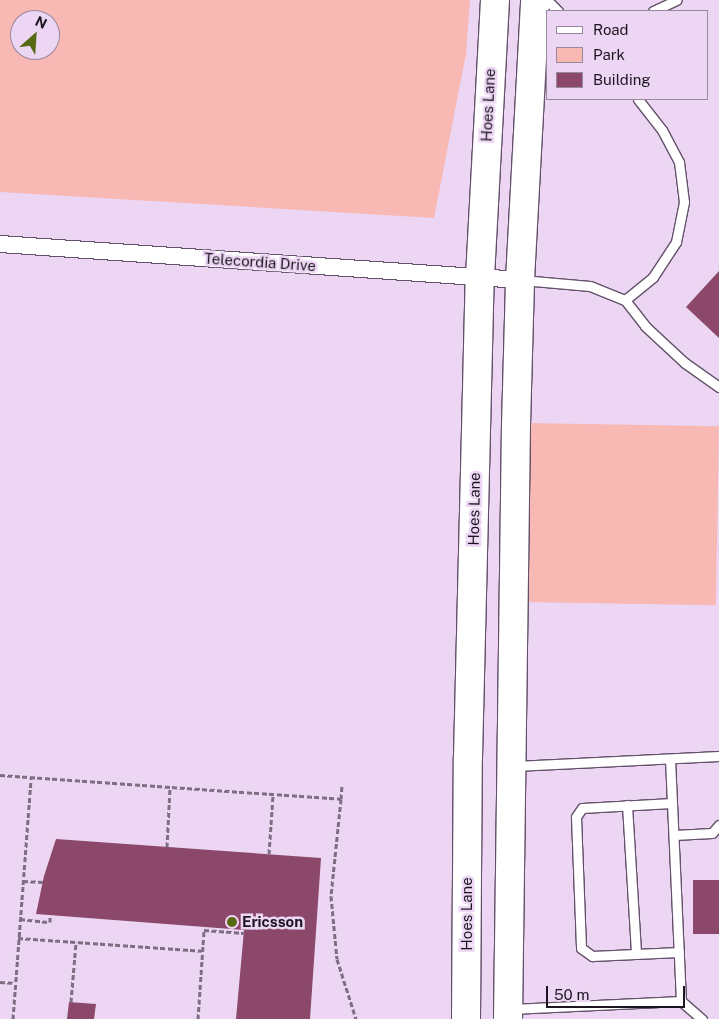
<!DOCTYPE html>
<html>
<head>
<meta charset="utf-8">
<style>
	body { margin:0 }
	#map { position:relative; width:719px; height:1019px; overflow:hidden; background:#ecd6f3; font-family:"Public Sans",sans-serif }
	div>[style] { position:absolute }
	.green>* { inset:0; background:#f8b8b4; transform-origin:0 0 }
	.building>* { inset:0; background:#8c486a; transform-origin:0 0 }
	.path>* { height:3px; margin-top:-1.5px; transform-origin:0; background:repeating-linear-gradient(90deg,#7d6e82 0 5px,transparent 0 7.5px) }
	.roads { filter:drop-shadow(1px 0 #64516a) drop-shadow(-1px 0 #64516a) drop-shadow(0 1px #64516a) drop-shadow(0 -1px #64516a) }
	.service>* { height:9px; margin:-4.5px; padding:0 4.5px; transform-origin:4.5px; border-radius:4.5px; background:#fff }
	.minor>* { height:16px; margin:-8px; padding:0 8px; transform-origin:8px; border-radius:8px; background:#fff }
	.trunk>* { height:28px; margin:-14px; padding:0 14px; transform-origin:14px; border-radius:14px; background:#fff }
	.dots>* { width:14px; height:14px; translate:-50% -50%; box-sizing:border-box; border:2px solid #ecd6f3; border-radius:50% }
	span { translate:-50% -50%; white-space:nowrap; text-align:center; line-height:1.15; -webkit-text-stroke:5px #ecd6f3; paint-order:stroke }
	.street-label { font-size:15px; color:#1d1520 }
	.poi-label { font-size:15px; color:#1d1520; font-weight:700 }
	.left { translate:0 -50%; text-align:left }
	.legend { position:absolute; left:546px; top:10px; width:162px; height:90px; box-sizing:border-box; background:#ecd6f3; border:1px solid #99899f; margin:0; padding:6px 9px; list-style:none; font-size:15px; color:#1d1520 }
	.legend li { display:flex; align-items:center; gap:10px; height:25px }
	.legend b { width:25px; border:1px solid #99899f }
	.north { position:absolute; left:10px; top:10px; width:50px; height:50px; box-sizing:border-box; background:#ecd6f3; border:1px solid #99899f; border-radius:50%; rotate:26deg; font-size:14px; font-weight:700; line-height:20px; text-align:center; color:#1d1520 }
	.north::after { content:''; display:block; margin:auto; width:18px; height:22px; background:#586913; clip-path:polygon(50% 0,100% 100%,50% 72%,0 100%) }
	.scale { position:absolute; left:546px; top:986px; width:139px; height:22px; box-sizing:border-box; border:2px solid #1d1520; border-top:0; padding-left:6px; font-size:15px; line-height:18px; white-space:nowrap; color:#1d1520; -webkit-text-stroke:4px #ecd6f3; paint-order:stroke }
</style>
</head>
<body>
<div id="map">
	<div class="green">
		<i style="clip-path:polygon(evenodd,0 0,470px 0,466px 54px,434px 218px,0 192px,0 0,20px 20px,50px 20px,50px 50px,20px 50px,20px 20px)"></i>
		<i style="left:526px;top:423px;width:193px;height:179px;rotate:1deg"></i>
	</div>
	<div class="building">
		<i style="clip-path:polygon(719px 271px,719px 338px,686px 307px)"></i>
		<i style="clip-path:polygon(56px 839px,321px 858px,310px 1019px,236px 1019px,244px 930px,36px 914px,44px 876px)"></i>
		<i style="left:719px;top:880px;width:54px;height:26px;rotate:90deg"></i>
		<i style="clip-path:polygon(69px 1002px,96px 1004px,94px 1019px,67px 1019px)"></i>
	</div>
	<div class="path">
		<i style="left:0;top:775px;width:342px;rotate:4deg"></i>
		<i style="left:341px;top:799px;width:14px;rotate:-86deg"></i>
		<i style="left:341px;top:799px;width:98px;rotate:95.9deg"></i>
		<i style="left:331px;top:896px;width:63px;rotate:84.6deg"></i>
		<i style="left:337px;top:959px;width:63px;rotate:72.4deg"></i>
		<i style="left:167px;top:847px;width:59px;rotate:-87.1deg"></i>
		<i style="left:269px;top:854px;width:59px;rotate:-86.1deg"></i>
		<i style="left:23px;top:881px;width:20px;rotate:3deg"></i>
		<i style="left:20px;top:919px;width:30px;rotate:6deg"></i>
		<i style="left:50px;top:922px;width:7px;rotate:-90deg"></i>
		<i style="left:18px;top:938px;width:184px;rotate:4deg"></i>
		<i style="left:0;top:982px;width:15px;rotate:4deg"></i>
		<i style="left:71px;top:1002px;width:60px;rotate:-85.2deg"></i>
		<i style="left:13px;top:1019px;width:242px;rotate:-85.7deg"></i>
		<i style="left:198px;top:1019px;width:89px;rotate:-86.1deg"></i>
		<i style="left:204px;top:930px;width:40px;rotate:4.3deg"></i>
	</div>
	<div class="roads">
		<div class="service">
			<i style="left:547px;top:0;width:16px;rotate:45deg"></i>
			<i style="left:653px;top:11px;width:26px;rotate:-25deg"></i>
			<i style="left:522px;top:280px;width:68px;rotate:5deg"></i>
			<i style="left:590px;top:286px;width:38px;rotate:22deg"></i>
			<i style="left:625px;top:300px;width:33px;rotate:52deg"></i>
			<i style="left:645px;top:326px;width:54px;rotate:42.8deg"></i>
			<i style="left:685px;top:363px;width:42px;rotate:35.2deg"></i>
			<i style="left:625px;top:300px;width:36px;rotate:-39deg"></i>
			<i style="left:653px;top:277px;width:42px;rotate:-56.7deg"></i>
			<i style="left:676px;top:242px;width:41px;rotate:-78.7deg"></i>
			<i style="left:684px;top:202px;width:40px;rotate:-97.1deg"></i>
			<i style="left:679px;top:162px;width:36px;rotate:-118deg"></i>
			<i style="left:662px;top:130px;width:39px;rotate:-128deg"></i>
			<i style="left:670px;top:759px;width:242px;rotate:87.4deg"></i>
			<i style="left:515px;top:766px;width:204px;rotate:-2.8deg"></i>
			<i style="left:672px;top:803px;width:90px;rotate:176.8deg"></i>
			<i style="left:582px;top:808px;width:11px;rotate:124deg"></i>
			<i style="left:576px;top:817px;width:131px;rotate:87.8deg"></i>
			<i style="left:581px;top:948px;width:14px;rotate:36deg"></i>
			<i style="left:592px;top:956px;width:87px;rotate:-2.6deg"></i>
			<i style="left:627px;top:805px;width:149px;rotate:86.5deg"></i>
			<i style="left:674px;top:835px;width:38px;rotate:-3deg"></i>
			<i style="left:712px;top:833px;width:11px;rotate:-49deg"></i>
			<i style="left:511px;top:1009px;width:170px;rotate:-2.7deg"></i>
			<i style="left:681px;top:1001px;width:28px;rotate:41deg"></i>
		</div>
		<div class="minor">
			<i style="left:0;top:244px;width:521px;rotate:3.96deg"></i>
		</div>
		<div class="trunk">
			<i style="left:466px;top:1019px;width:262px;rotate:-89.6deg"></i>
			<i style="left:468px;top:757px;width:480px;rotate:-88.6deg"></i>
			<i style="left:480px;top:277px;width:277px;rotate:-86.9deg"></i>
			<i style="left:508px;top:1019px;width:594px;rotate:-89.23deg"></i>
			<i style="left:516px;top:425px;width:145px;rotate:-88.4deg"></i>
			<i style="left:520px;top:280px;width:280px;rotate:-86.9deg"></i>
		</div>
	</div>
	<div class="dots">
		<i style="left:232px;top:922px;background:#586913"></i>
	</div>
	<div class="street-label">
		<span style="left:488px;top:105px;rotate:-87deg">Hoes Lane</span>
		<span style="left:260px;top:262px;rotate:4deg">Telecordia Drive</span>
		<span style="left:474px;top:509px;rotate:-89deg">Hoes Lane</span>
		<span style="left:467px;top:914px;rotate:-90deg">Hoes Lane</span>
	</div>
	<div class="poi-label">
		<span class="left" style="left:242px;top:922px">Ericsson</span>
	</div>
	<ul class="legend">
	<li><b style="height:6px;background:#fff"></b>Road</li>
	<li><b style="height:14px;background:#f8b8b4"></b>Park</li>
	<li><b style="height:14px;background:#8c486a"></b>Building</li>
	</ul>
	<div class="north">N</div>
	<div class="scale">50 m</div>
</div>
</body>
</html>
